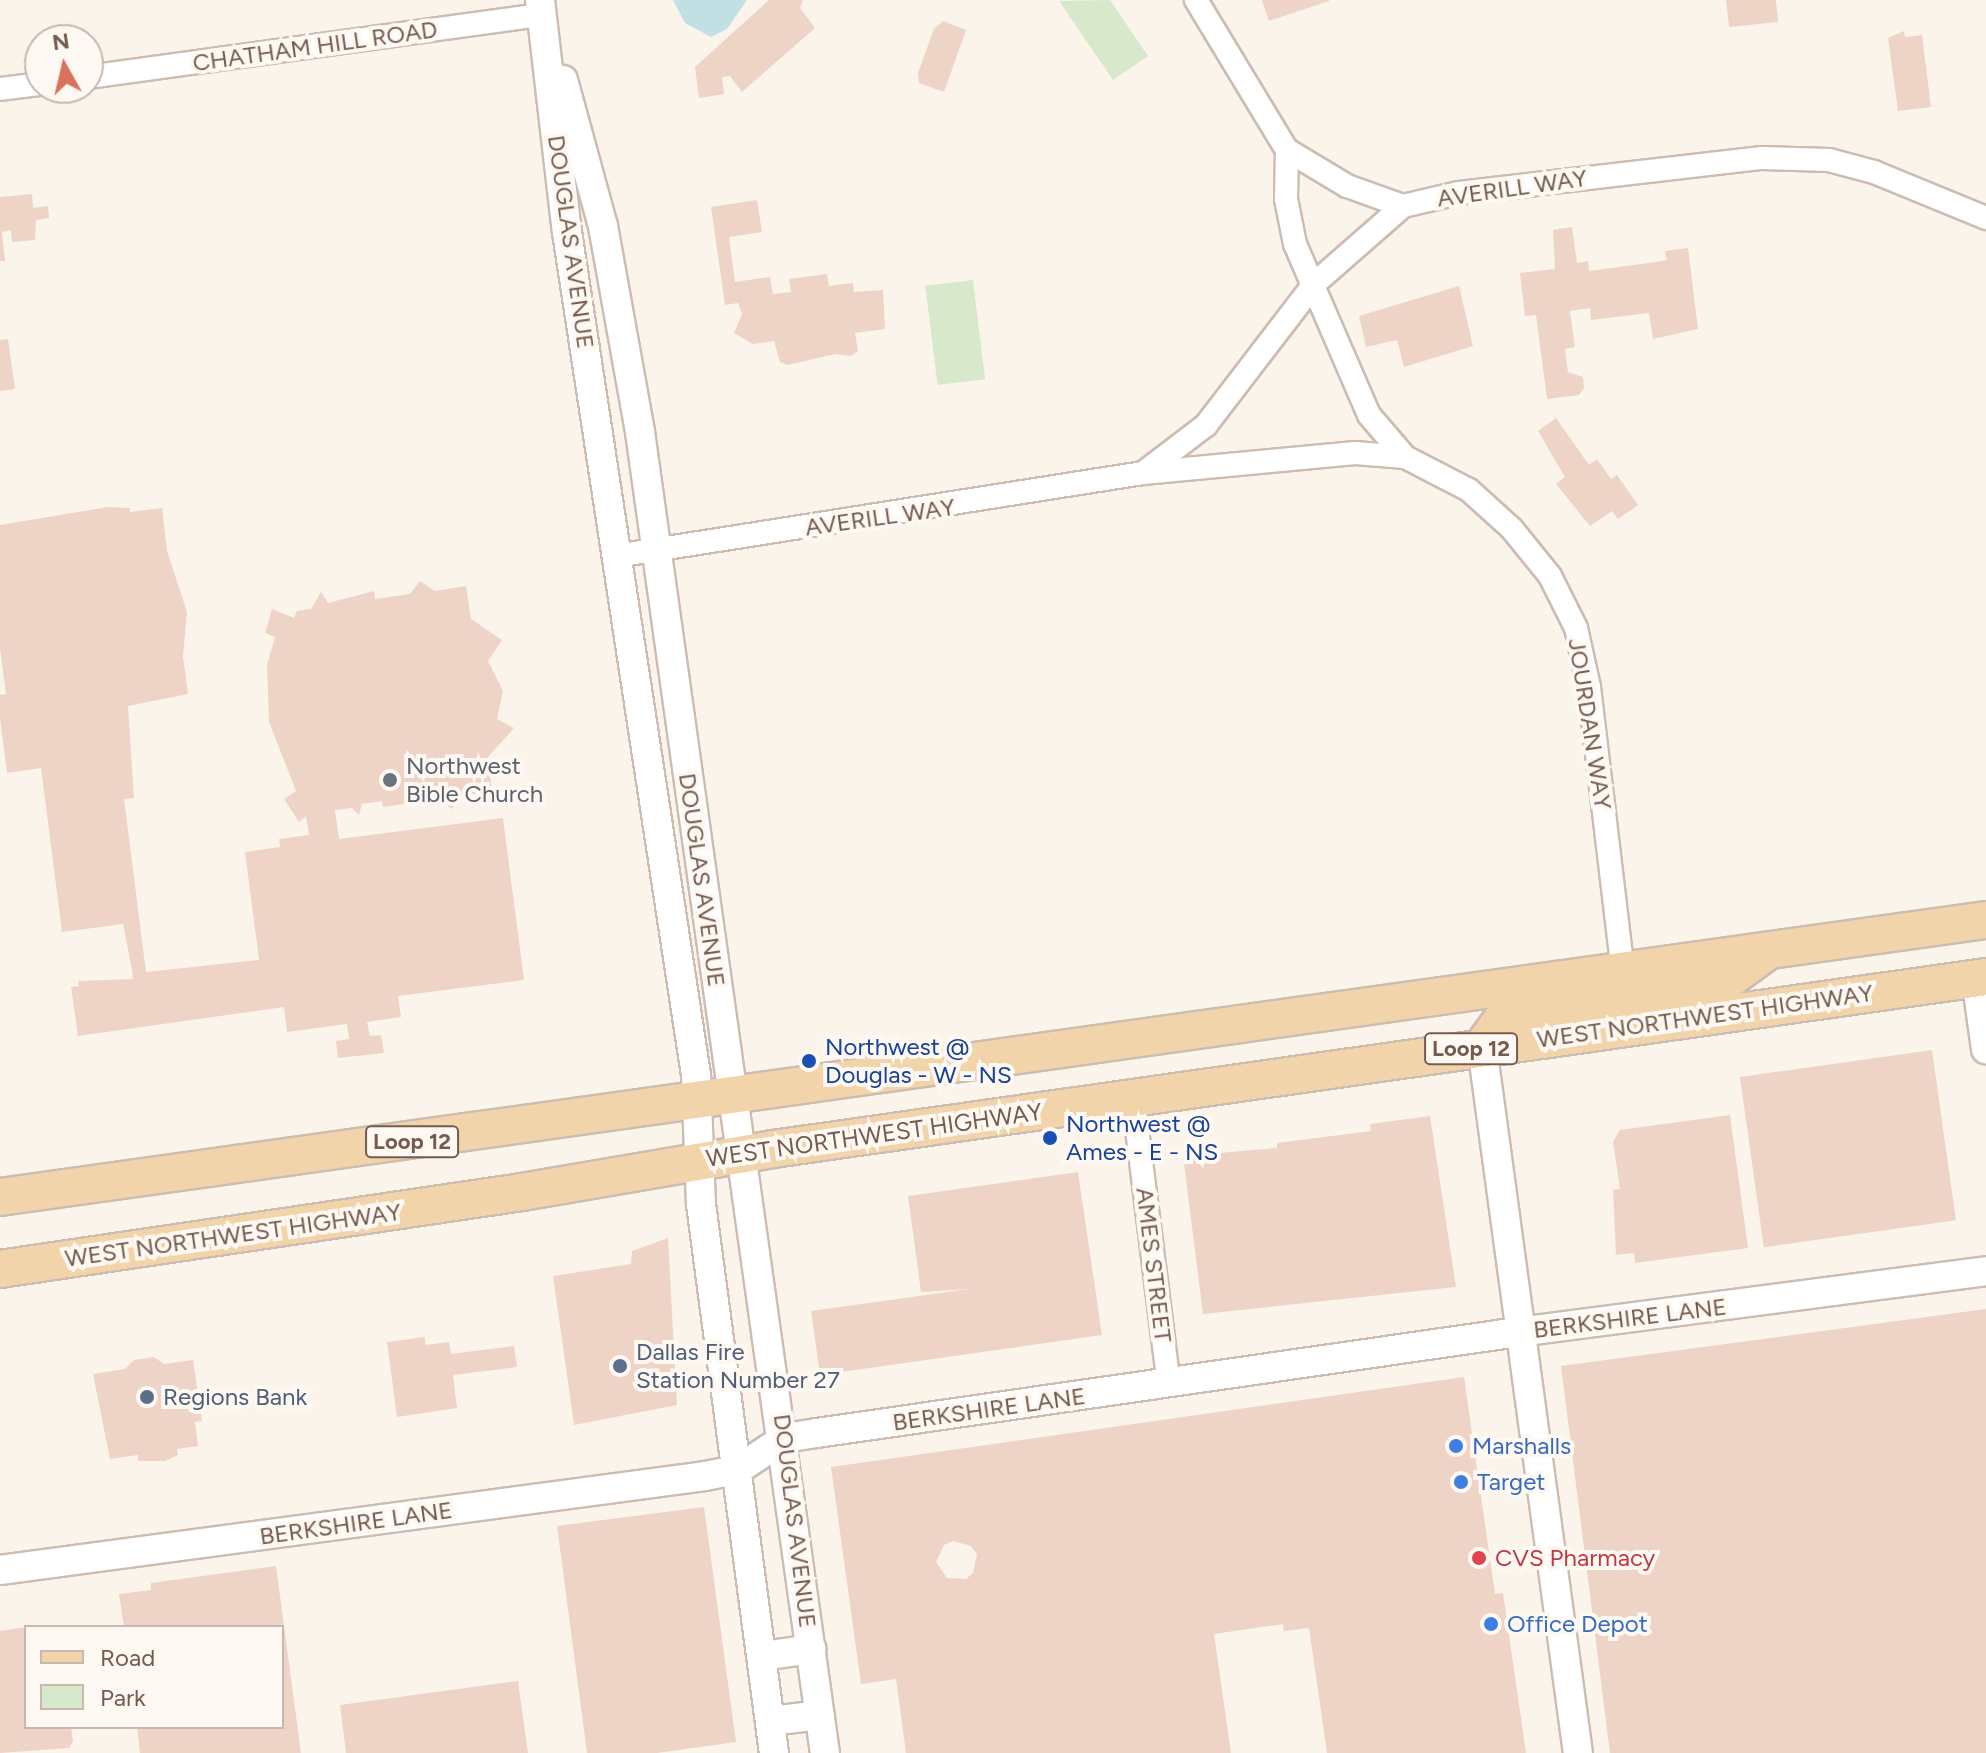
<!DOCTYPE html>
<html>
<head>
<meta charset="utf-8">
<style>
	body { margin:0 }
	#map { position:relative; width:1986px; height:1753px; overflow:hidden; background:#fbf4eb; font-family:Figtree,sans-serif }
	div>[style] { position:absolute }
	.green>* { inset:0; background:#d8e8cb; transform-origin:0 0 }
	.water>* { inset:0; background:#c1e0e3 }
	.building>* { inset:0; background:#eed4c6; transform-origin:0 0 }
	.roads { filter:drop-shadow(2px 0 #ccbcb2) drop-shadow(-2px 0 #ccbcb2) drop-shadow(0 2px #ccbcb2) drop-shadow(0 -2px #ccbcb2) }
	.minor>* { height:22px; margin:-11px; padding:0 11px; transform-origin:11px; border-radius:11px; background:#fff }
	.tertiary>* { height:28px; margin:-14px; padding:0 14px; transform-origin:14px; border-radius:14px; background:#fff }
	.primary>* { height:36px; margin:-18px; padding:0 18px; transform-origin:18px; border-radius:18px; background:#f2d4ab }
	.dots>* { width:22px; height:22px; translate:-50% -50%; box-sizing:border-box; border:4px solid #fef8f2; border-radius:50% }
	span { translate:-50% -50%; white-space:nowrap; text-align:center; line-height:1.15; -webkit-text-stroke:8px #fef8f2; paint-order:stroke }
	.shield-label span { padding:2px 6px; background:#fef8f2; border:2px solid; border-radius:6px; -webkit-text-stroke-width:0 }
	.shield-label { font-size:22px; color:#745b50; font-weight:700 }
	.street-label { font-size:24px; color:#745b50 }
	.worship-label { font-size:24px; color:#5b616d }
	.left { translate:0 -50%; text-align:left }
	.transit-label { font-size:24px; color:#164399 }
	.service-label { font-size:24px; color:#4e5e75 }
	.shop-label { font-size:24px; color:#366cbe }
	.health-label { font-size:24px; color:#be3a42 }
	.legend { position:absolute; left:24px; top:1625px; width:260px; height:104px; box-sizing:border-box; background:#fef8f2; border:2px solid #c7b9b1; margin:0; padding:10px 14px; list-style:none; font-size:24px; color:#745b50 }
	.legend li { display:flex; align-items:center; gap:16px; height:40px }
	.legend b { width:40px; border:2px solid #c7b9b1 }
	.north { position:absolute; left:24px; top:24px; width:80px; height:80px; box-sizing:border-box; background:#fef8f2; border:2px solid #c7b9b1; border-radius:50%; rotate:352deg; font-size:22px; font-weight:700; line-height:32px; text-align:center; color:#745b50 }
	.north::after { content:''; display:block; margin:auto; width:28px; height:36px; background:#d8735d; clip-path:polygon(50% 0,100% 100%,50% 72%,0 100%) }
</style>
</head>
<body>
<div id="map">
	<div class="green">
		<i style="clip-path:polygon(1110px 0,1148px 56px,1113px 80px,1059px 1px)"></i>
		<i style="left:973px;top:280px;width:100px;height:48px;rotate:83deg"></i>
	</div>
	<div class="water">
		<i style="clip-path:polygon(673px 0,747px 0,727px 29px,711px 37px,685px 23px)"></i>
	</div>
	<div class="building">
		<i style="clip-path:polygon(769px 0,803px 0,800px 8px,815px 28px,742px 92px,730px 76px,722px 77px,724px 94px,699px 98px,695px 67px)"></i>
		<i style="clip-path:polygon(1262px 0,1329px 0,1329px 1px,1269px 21px)"></i>
		<i style="clip-path:polygon(1726px 0,1776px 0,1778px 22px,1729px 27px)"></i>
		<i style="clip-path:polygon(943px 21px,966px 30px,944px 92px,919px 83px,918px 73px,934px 29px)"></i>
		<i style="clip-path:polygon(1904px 31px,1905px 37px,1922px 35px,1931px 107px,1898px 111px,1888px 38px)"></i>
		<i style="clip-path:polygon(32px 194px,33px 208px,48px 206px,49px 218px,36px 220px,35px 240px,12px 242px,11px 230px,2px 232px,5px 261px,0 261px,0 197px)"></i>
		<i style="clip-path:polygon(757px 200px,762px 232px,729px 237px,735px 282px,770px 277px,773px 294px,791px 292px,789px 279px,827px 274px,829px 286px,853px 283px,854px 292px,883px 290px,885px 329px,855px 333px,858px 351px,851px 356px,835px 354px,788px 365px,780px 362px,774px 341px,753px 344px,734px 333px,742px 314px,738px 303px,725px 305px,711px 207px)"></i>
		<i style="clip-path:polygon(1572px 227px,1577px 263px,1588px 261px,1589px 271px,1656px 262px,1667px 260px,1665px 251px,1688px 248px,1698px 329px,1653px 339px,1649px 313px,1591px 320px,1590px 308px,1570px 311px,1575px 347px,1565px 349px,1568px 372px,1583px 377px,1584px 388px,1579px 395px,1547px 399px,1536px 315px,1525px 316px,1520px 273px,1555px 269px,1553px 230px)"></i>
		<i style="clip-path:polygon(1459px 286px,1473px 346px,1404px 367px,1397px 340px,1366px 347px,1359px 316px)"></i>
		<i style="clip-path:polygon(8px 339px,15px 389px,0 391px,0 340px)"></i>
		<i style="clip-path:polygon(1556px 418px,1589px 465px,1597px 459px,1611px 479px,1617px 475px,1638px 505px,1618px 519px,1612px 511px,1590px 526px,1556px 484px,1565px 477px,1538px 431px)"></i>
		<i style="clip-path:polygon(108px 507px,130px 508px,130px 512px,162px 508px,167px 551px,187px 612px,183px 656px,188px 694px,128px 706px,134px 798px,124px 799px,146px 972px,259px 960px,245px 852px,280px 847px,279px 839px,309px 835px,306px 816px,299px 822px,284px 799px,296px 791px,269px 722px,267px 665px,275px 637px,265px 633px,272px 609px,294px 618px,297px 611px,311px 609px,321px 592px,328px 603px,374px 591px,375px 599px,410px 594px,420px 581px,435px 591px,466px 586px,471px 619px,502px 640px,488px 661px,503px 691px,497px 719px,514px 728px,488px 757px,492px 792px,462px 795px,452px 809px,438px 799px,383px 807px,382px 801px,362px 804px,359px 815px,352px 808px,335px 810px,339px 839px,503px 818px,524px 980px,398px 996px,401px 1017px,367px 1022px,370px 1036px,381px 1035px,384px 1053px,338px 1058px,336px 1041px,349px 1039px,347px 1024px,287px 1032px,284px 1007px,78px 1036px,71px 987px,79px 986px,78px 981px,133px 979px,132px 970px,123px 924px,62px 932px,41px 768px,7px 773px,0 718px,0 695px,6px 694px,0 649px,0 525px)"></i>
		<i style="left:1932px;top:1050px;width:172px;height:194px;rotate:82deg"></i>
		<i style="clip-path:polygon(1730px 1115px,1748px 1248px,1635px 1263px,1634px 1253px,1616px 1255px,1613px 1190px,1620px 1189px,1613px 1142px,1620px 1130px)"></i>
		<i style="clip-path:polygon(1430px 1116px,1456px 1287px,1203px 1314px,1183px 1156px,1277px 1148px,1277px 1143px,1371px 1131px,1370px 1124px)"></i>
		<i style="clip-path:polygon(1078px 1172px,1102px 1335px,820px 1375px,811px 1311px,969px 1289px,921px 1292px,908px 1196px)"></i>
		<i style="clip-path:polygon(668px 1238px,677px 1405px,574px 1425px,553px 1276px,631px 1264px,632px 1251px)"></i>
		<i style="clip-path:polygon(1986px 1309px,1986px 1753px,1610px 1753px,1561px 1366px)"></i>
		<i style="clip-path:polygon(425px 1337px,425px 1345px,449px 1342px,451px 1354px,514px 1346px,517px 1367px,453px 1375px,457px 1408px,397px 1417px,387px 1342px)"></i>
		<i style="clip-path:polygon(154px 1357px,164px 1364px,193px 1360px,202px 1421px,195px 1422px,198px 1446px,177px 1449px,178px 1455px,165px 1461px,138px 1461px,138px 1455px,110px 1459px,93px 1374px,125px 1369px,134px 1360px)"></i>
		<i style="clip-path:polygon(evenodd,1464px 1377px,1495px 1594px,1503px 1593px,1526px 1753px,1327px 1753px,1309px 1628px,1284px 1631px,1283px 1624px,1214px 1634px,1231px 1753px,906px 1753px,896px 1679px,861px 1684px,831px 1467px,1464px 1377px,953px 1541px,971px 1546px,977px 1554px,973px 1573px,966px 1579px,947px 1578px,936px 1562px,944px 1545px,953px 1541px)"></i>
		<i style="clip-path:polygon(704px 1507px,736px 1742px,657px 1753px,587px 1753px,557px 1526px)"></i>
		<i style="clip-path:polygon(276px 1566px,301px 1753px,140px 1753px,137px 1727px,282px 1727px,282px 1627px,124px 1627px,119px 1594px,151px 1590px,151px 1583px)"></i>
		<i style="clip-path:polygon(26px 1627px,26px 1727px,71px 1727px,73px 1741px,69px 1748px,0 1753px,0 1631px)"></i>
		<i style="clip-path:polygon(518px 1681px,528px 1753px,346px 1753px,340px 1705px)"></i>
	</div>
	<div class="roads">
		<div class="minor">
			<i style="left:1196px;top:0;width:175px;rotate:58.8deg"></i>
			<i style="left:1287px;top:150px;width:70px;rotate:31deg"></i>
			<i style="left:1347px;top:186px;width:59px;rotate:19.7deg"></i>
			<i style="left:88px;top:77px;width:459px;rotate:-7.8deg"></i>
			<i style="left:0;top:89px;width:40px;rotate:-7.1deg"></i>
			<i style="left:1287px;top:150px;width:49px;rotate:91.2deg"></i>
			<i style="left:1286px;top:199px;width:46px;rotate:78.7deg"></i>
			<i style="left:1295px;top:244px;width:186px;rotate:66.6deg"></i>
			<i style="left:1369px;top:415px;width:55px;rotate:49.4deg"></i>
			<i style="left:1405px;top:457px;width:72px;rotate:27.3deg"></i>
			<i style="left:1469px;top:490px;width:58px;rotate:42.2deg"></i>
			<i style="left:1512px;top:529px;width:60px;rotate:51deg"></i>
			<i style="left:1550px;top:576px;width:58px;rotate:63.4deg"></i>
			<i style="left:1576px;top:628px;width:60px;rotate:77.6deg"></i>
			<i style="left:1589px;top:687px;width:286px;rotate:83.2deg"></i>
			<i style="left:1143px;top:473px;width:79px;rotate:-37.3deg"></i>
			<i style="left:1206px;top:425px;width:178px;rotate:-52.5deg"></i>
			<i style="left:1314px;top:284px;width:118px;rotate:-41.2deg"></i>
			<i style="left:1403px;top:206px;width:57px;rotate:-13.1deg"></i>
			<i style="left:1459px;top:193px;width:305px;rotate:-6.6deg"></i>
			<i style="left:1762px;top:158px;width:67px;rotate:1.7deg"></i>
			<i style="left:1829px;top:160px;width:47px;rotate:14.9deg"></i>
			<i style="left:1874px;top:172px;width:121px;rotate:22.3deg"></i>
			<i style="left:616px;top:556px;width:533px;rotate:-8.95deg"></i>
			<i style="left:1143px;top:473px;width:213px;rotate:-5.4deg"></i>
			<i style="left:1355px;top:453px;width:50px;rotate:4.6deg"></i>
			<i style="left:1133px;top:1097px;width:290px;rotate:82.9deg"></i>
		</div>
		<div class="tertiary">
			<i style="left:540px;top:0;width:234px;rotate:83.4deg"></i>
			<i style="left:567px;top:232px;width:853px;rotate:81.3deg"></i>
			<i style="left:696px;top:1075px;width:129px;rotate:87.8deg"></i>
			<i style="left:701px;top:1204px;width:554px;rotate:82.43deg"></i>
			<i style="left:563px;top:80px;width:151px;rotate:74.7deg"></i>
			<i style="left:603px;top:226px;width:209px;rotate:79.8deg"></i>
			<i style="left:640px;top:432px;width:1334px;rotate:82.03deg"></i>
			<i style="left:1976px;top:978px;width:72px;rotate:82deg"></i>
			<i style="left:1482px;top:1047px;width:712px;rotate:82.26deg"></i>
			<i style="left:0;top:1570px;width:711px;rotate:-7.59deg"></i>
			<i style="left:705px;top:1476px;width:33px;rotate:-11deg"></i>
			<i style="left:737px;top:1470px;width:58px;rotate:-33.7deg"></i>
			<i style="left:785px;top:1438px;width:32px;rotate:-9deg"></i>
			<i style="left:817px;top:1433px;width:708px;rotate:-8.2deg"></i>
			<i style="left:1518px;top:1332px;width:472px;rotate:-7.4deg"></i>
			<i style="left:762px;top:1656px;width:50px;rotate:-8deg"></i>
			<i style="left:770px;top:1721px;width:50px;rotate:-6.8deg"></i>
		</div>
		<div class="primary">
			<i style="left:1482px;top:1047px;width:36px;rotate:-54deg"></i>
			<i style="left:1503px;top:1018px;width:13px;rotate:-23deg"></i>
			<i style="left:1515px;top:1013px;width:211px;rotate:-8.2deg"></i>
			<i style="left:1724px;top:983px;width:51px;rotate:-36.2deg"></i>
			<i style="left:0;top:1197px;width:2005px;rotate:-7.94deg"></i>
			<i style="left:0;top:1269px;width:528px;rotate:-8.39deg"></i>
			<i style="left:522px;top:1192px;width:255px;rotate:-9.7deg"></i>
			<i style="left:773px;top:1149px;width:1225px;rotate:-8.07deg"></i>
		</div>
	</div>
	<div class="dots">
		<i style="left:390px;top:780px;background:#6b7280"></i>
		<i style="left:809px;top:1061px;background:#1a4fb4"></i>
		<i style="left:1050px;top:1138px;background:#1a4fb4"></i>
		<i style="left:620px;top:1366px;background:#5c6f8a"></i>
		<i style="left:147px;top:1397px;background:#5c6f8a"></i>
		<i style="left:1456px;top:1446px;background:#3f7fe0"></i>
		<i style="left:1461px;top:1482px;background:#3f7fe0"></i>
		<i style="left:1479px;top:1558px;background:#e0444e"></i>
		<i style="left:1491px;top:1624px;background:#3f7fe0"></i>
	</div>
	<div class="shield-label">
		<span style="left:1471px;top:1049px">Loop 12</span>
		<span style="left:412px;top:1142px">Loop 12</span>
	</div>
	<div class="street-label">
		<span style="left:315px;top:46px;rotate:-8deg">CHATHAM HILL ROAD</span>
		<span style="left:1512px;top:188px;rotate:-8deg">AVERILL WAY</span>
		<span style="left:571px;top:242px;rotate:82deg">DOUGLAS AVENUE</span>
		<span style="left:880px;top:517px;rotate:-8deg">AVERILL WAY</span>
		<span style="left:1590px;top:724px;rotate:81deg">JOURDAN WAY</span>
		<span style="left:702px;top:880px;rotate:82deg">DOUGLAS AVENUE</span>
		<span style="left:1705px;top:1016px;rotate:-8deg">WEST NORTHWEST HIGHWAY</span>
		<span style="left:874px;top:1135px;rotate:-8deg">WEST NORTHWEST HIGHWAY</span>
		<span style="left:233px;top:1235px;rotate:-8deg">WEST NORTHWEST HIGHWAY</span>
		<span style="left:1154px;top:1265px;rotate:83deg">AMES STREET</span>
		<span style="left:1630px;top:1318px;rotate:-7deg">BERKSHIRE LANE</span>
		<span style="left:989px;top:1409px;rotate:-8deg">BERKSHIRE LANE</span>
		<span style="left:795px;top:1521px;rotate:83deg">DOUGLAS AVENUE</span>
		<span style="left:356px;top:1523px;rotate:-8deg">BERKSHIRE LANE</span>
	</div>
	<div class="worship-label">
		<span class="left" style="left:406px;top:780px">Northwest<br>Bible Church</span>
	</div>
	<div class="transit-label">
		<span class="left" style="left:825px;top:1061px">Northwest @<br>Douglas - W - NS</span>
		<span class="left" style="left:1066px;top:1138px">Northwest @<br>Ames - E - NS</span>
	</div>
	<div class="service-label">
		<span class="left" style="left:636px;top:1366px">Dallas Fire<br>Station Number 27</span>
		<span class="left" style="left:163px;top:1397px">Regions Bank</span>
	</div>
	<div class="shop-label">
		<span class="left" style="left:1472px;top:1446px">Marshalls</span>
		<span class="left" style="left:1477px;top:1482px">Target</span>
		<span class="left" style="left:1507px;top:1624px">Office Depot</span>
	</div>
	<div class="health-label">
		<span class="left" style="left:1495px;top:1558px">CVS Pharmacy</span>
	</div>
	<ul class="legend">
	<li><b style="height:10px;background:#f2d4ab"></b>Road</li>
	<li><b style="height:22px;background:#d8e8cb"></b>Park</li>
	</ul>
	<div class="north">N</div>
</div>
</body>
</html>
